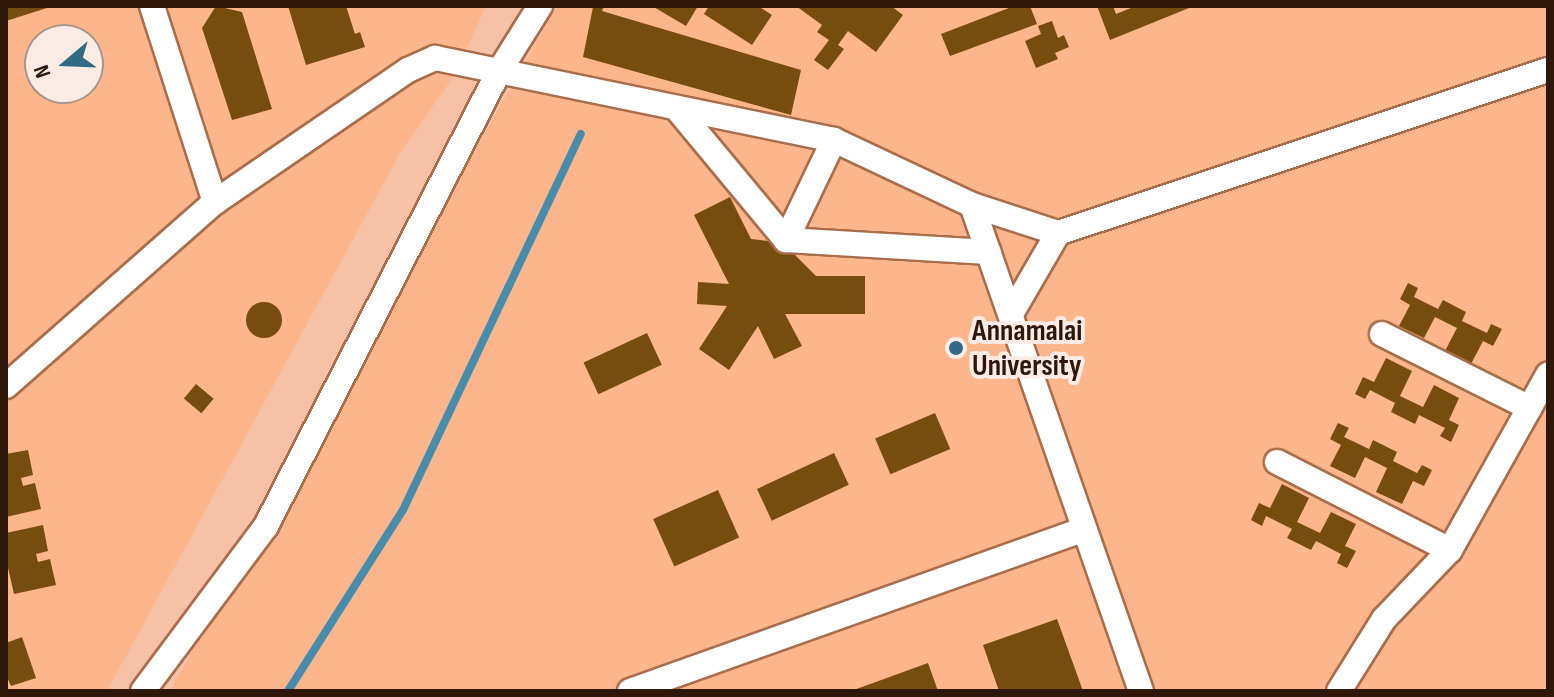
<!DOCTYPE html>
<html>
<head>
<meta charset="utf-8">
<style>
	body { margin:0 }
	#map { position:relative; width:1554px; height:697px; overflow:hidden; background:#f6c1a4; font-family:"Sofia Sans Condensed",sans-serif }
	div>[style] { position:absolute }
	.built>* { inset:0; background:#fdb58c }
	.stream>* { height:8px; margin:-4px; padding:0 4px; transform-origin:4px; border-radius:4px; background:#488cac }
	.building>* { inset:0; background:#764c0f; transform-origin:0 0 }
	.round { border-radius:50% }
	.roads { filter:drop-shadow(2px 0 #a86d4a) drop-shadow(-2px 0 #a86d4a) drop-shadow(0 2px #a86d4a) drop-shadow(0 -2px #a86d4a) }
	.minor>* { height:24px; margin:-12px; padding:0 12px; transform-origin:12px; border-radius:12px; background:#fff }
	.dots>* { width:22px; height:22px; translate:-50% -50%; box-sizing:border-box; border:4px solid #faece5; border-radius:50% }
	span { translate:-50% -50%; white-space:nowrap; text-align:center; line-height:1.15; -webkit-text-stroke:8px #faece5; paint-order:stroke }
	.poi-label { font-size:30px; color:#2e1608; font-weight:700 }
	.left { translate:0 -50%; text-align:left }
	.frame { position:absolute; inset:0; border:8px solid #2e1608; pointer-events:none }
	.north { position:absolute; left:24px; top:24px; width:80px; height:80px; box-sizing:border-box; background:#faece5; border:2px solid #a8968d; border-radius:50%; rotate:251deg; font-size:22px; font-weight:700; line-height:32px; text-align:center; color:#2e1608 }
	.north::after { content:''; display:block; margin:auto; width:28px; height:36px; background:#316a84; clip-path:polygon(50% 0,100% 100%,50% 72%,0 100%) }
</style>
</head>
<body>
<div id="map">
	<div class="built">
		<i style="clip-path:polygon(evenodd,6px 6px,486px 6px,454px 76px,400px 153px,107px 691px,6px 691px,6px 6px,40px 40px,88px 40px,88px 88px,40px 88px,40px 40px)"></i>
		<i style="clip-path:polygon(557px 6px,1548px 6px,1548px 691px,170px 691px)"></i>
	</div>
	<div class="stream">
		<i style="left:288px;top:691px;width:214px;rotate:-57.6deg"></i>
		<i style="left:403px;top:510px;width:416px;rotate:-64.7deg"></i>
	</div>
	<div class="building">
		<i style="clip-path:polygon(6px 6px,50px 6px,50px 7px,6px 21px)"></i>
		<i style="clip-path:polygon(216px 6px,242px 12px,272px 109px,232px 120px,202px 28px)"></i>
		<i style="clip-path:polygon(288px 6px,346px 6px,355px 34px,360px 32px,365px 47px,306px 65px)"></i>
		<i style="clip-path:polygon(604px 6px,602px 11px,801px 70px,791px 115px,583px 57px,593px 7px)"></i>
		<i style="clip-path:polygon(652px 6px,698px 6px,686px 26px)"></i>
		<i style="clip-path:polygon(709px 6px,758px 6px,772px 15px,752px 45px,704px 14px)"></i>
		<i style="clip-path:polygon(796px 6px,891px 6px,903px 15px,876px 52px,848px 31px,838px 45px,844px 49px,828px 70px,814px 60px,829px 40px,817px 32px,822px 25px)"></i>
		<i style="clip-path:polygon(1014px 6px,1030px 6px,1037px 24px,950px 56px,941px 34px)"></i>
		<i style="clip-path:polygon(1097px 6px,1113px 6px,1116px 14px,1136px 6px,1194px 6px,1110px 40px)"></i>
		<i style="clip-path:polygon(1052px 21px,1058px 38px,1064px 35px,1069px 47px,1055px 53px,1058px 59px,1036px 68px,1025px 41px,1041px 34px,1038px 26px)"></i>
		<i style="clip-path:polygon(730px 197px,751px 239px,776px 242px,792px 252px,816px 276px,865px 276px,865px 314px,785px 314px,802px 346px,774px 359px,758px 326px,729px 370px,699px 349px,727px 306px,697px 304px,698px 282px,729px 284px,694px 215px)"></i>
		<i style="clip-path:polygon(1408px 283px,1418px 288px,1414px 297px,1438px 309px,1443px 300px,1466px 312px,1462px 321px,1487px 333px,1491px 324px,1502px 329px,1493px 346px,1483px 341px,1471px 364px,1445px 351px,1457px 328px,1435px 317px,1424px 338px,1399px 326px,1410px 305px,1400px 299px)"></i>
		<i class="round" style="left:246px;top:302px;width:36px;height:36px"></i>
		<i style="left:647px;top:333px;width:35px;height:70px;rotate:65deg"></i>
		<i style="clip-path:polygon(1386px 358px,1412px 371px,1400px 396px,1423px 407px,1434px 385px,1459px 398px,1449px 420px,1459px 425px,1451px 442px,1440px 436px,1445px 428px,1419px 415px,1415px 424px,1391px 412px,1395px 403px,1370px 390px,1365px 399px,1355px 394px,1363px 377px,1374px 382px)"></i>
		<i style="left:196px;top:384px;width:23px;height:19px;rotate:40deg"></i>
		<i style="left:935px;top:413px;width:39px;height:65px;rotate:67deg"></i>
		<i style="clip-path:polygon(1338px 423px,1349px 428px,1344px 437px,1369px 449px,1373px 440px,1397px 452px,1393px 461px,1417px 473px,1422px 465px,1432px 470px,1424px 486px,1413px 481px,1402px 504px,1376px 492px,1387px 468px,1365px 457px,1355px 478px,1330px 466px,1341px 445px,1330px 439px)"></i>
		<i style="clip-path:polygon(28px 450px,33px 475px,21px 478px,23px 486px,35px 483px,41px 509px,6px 517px,6px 454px)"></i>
		<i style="left:834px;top:453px;width:35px;height:85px;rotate:65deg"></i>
		<i style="clip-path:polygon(1282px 484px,1309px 498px,1297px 522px,1320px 533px,1331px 512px,1356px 524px,1345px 546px,1356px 551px,1347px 568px,1337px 563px,1341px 554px,1316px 541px,1311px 550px,1287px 538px,1292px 529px,1266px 516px,1262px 526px,1251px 520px,1259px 503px,1270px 508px)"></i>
		<i style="left:718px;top:490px;width:52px;height:71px;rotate:66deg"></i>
		<i style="clip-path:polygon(43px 525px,48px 551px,36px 554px,38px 562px,50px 559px,56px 585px,14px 594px,6px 559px,6px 533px)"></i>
		<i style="clip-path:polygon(1057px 619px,1083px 691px,999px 691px,983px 645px)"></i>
		<i style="clip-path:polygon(22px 637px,36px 678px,11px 686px,6px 675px,6px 643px)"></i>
		<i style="clip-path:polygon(928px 663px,938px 691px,851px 691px)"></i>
	</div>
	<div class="roads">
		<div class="minor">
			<i style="left:152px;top:6px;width:206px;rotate:72.2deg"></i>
			<i style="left:678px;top:110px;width:169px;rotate:50.3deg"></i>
			<i style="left:786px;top:240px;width:203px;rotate:3.4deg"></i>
			<i style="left:972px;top:205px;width:515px;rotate:70.83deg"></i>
			<i style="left:786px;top:240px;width:111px;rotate:-64.4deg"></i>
			<i style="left:1011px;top:314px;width:94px;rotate:-59.9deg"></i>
			<i style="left:1382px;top:334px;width:165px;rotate:26.6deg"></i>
			<i style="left:6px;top:386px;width:278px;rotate:-41.4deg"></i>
			<i style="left:215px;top:202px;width:234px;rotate:-34.4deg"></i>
			<i style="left:408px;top:70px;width:30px;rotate:-24deg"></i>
			<i style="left:435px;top:58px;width:407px;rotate:11.6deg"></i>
			<i style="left:834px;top:140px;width:153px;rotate:25.2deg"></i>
			<i style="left:972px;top:205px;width:90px;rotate:18deg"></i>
			<i style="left:1058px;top:233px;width:516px;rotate:-18.4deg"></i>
			<i style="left:1277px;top:462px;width:194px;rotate:27deg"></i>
			<i style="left:143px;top:691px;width:206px;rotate:-53.3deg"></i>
			<i style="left:266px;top:526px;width:509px;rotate:-62.88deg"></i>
			<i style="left:498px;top:73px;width:79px;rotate:-57.9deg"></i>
			<i style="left:630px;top:691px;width:481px;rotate:-19.6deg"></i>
			<i style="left:1339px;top:691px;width:85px;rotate:-58deg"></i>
			<i style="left:1384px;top:619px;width:95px;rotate:-46.3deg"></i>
			<i style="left:1450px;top:550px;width:201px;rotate:-60.8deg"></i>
		</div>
	</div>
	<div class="dots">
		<i style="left:956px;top:348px;background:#316a84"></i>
	</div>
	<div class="poi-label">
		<span class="left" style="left:972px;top:348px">Annamalai<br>University</span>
	</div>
	<div class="frame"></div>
	<div class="north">N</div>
</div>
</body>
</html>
